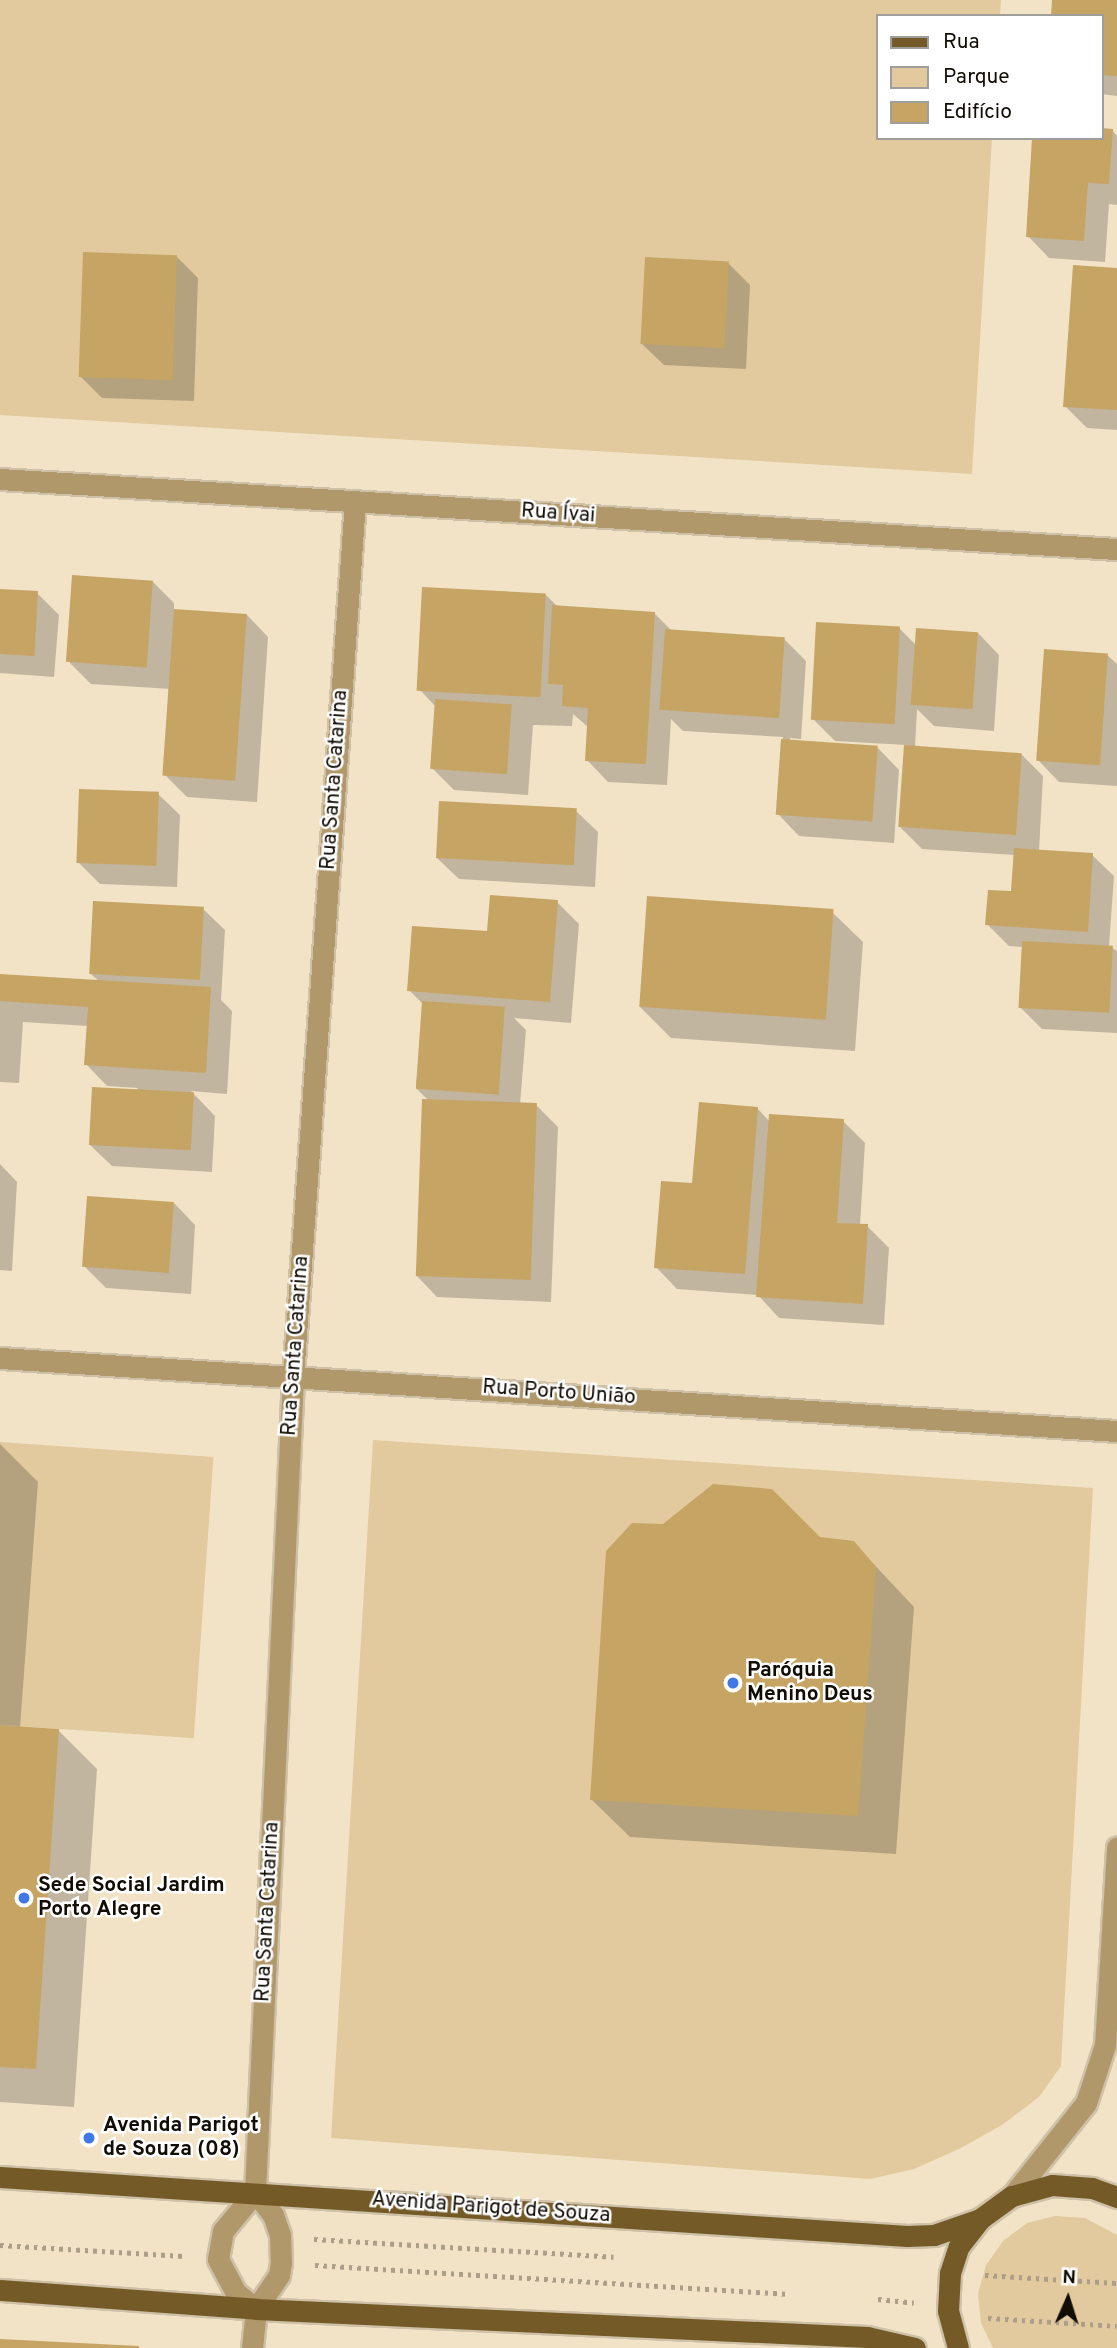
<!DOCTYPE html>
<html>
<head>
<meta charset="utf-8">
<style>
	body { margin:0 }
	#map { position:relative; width:1117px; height:2348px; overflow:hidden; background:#f2e3c7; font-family:Overpass,sans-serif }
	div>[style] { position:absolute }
	.green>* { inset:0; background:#e2ca9e; transform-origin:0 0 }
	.shadow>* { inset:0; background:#0003 }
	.building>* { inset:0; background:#c6a464; transform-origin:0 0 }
	.path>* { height:4.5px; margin-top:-2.25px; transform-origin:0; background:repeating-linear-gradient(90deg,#ab9f8a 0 3.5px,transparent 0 8.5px) }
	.roads { filter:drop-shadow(2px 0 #cec1a8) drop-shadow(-2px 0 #cec1a8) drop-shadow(0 2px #cec1a8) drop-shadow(0 -2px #cec1a8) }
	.minor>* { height:21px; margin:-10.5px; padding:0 10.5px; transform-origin:10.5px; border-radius:10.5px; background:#b0986a }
	.tertiary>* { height:21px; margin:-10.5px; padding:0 10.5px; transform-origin:10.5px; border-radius:10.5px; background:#b0986a }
	.primary>* { height:21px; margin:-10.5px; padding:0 10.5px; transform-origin:10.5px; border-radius:10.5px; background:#745a26 }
	.dots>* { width:19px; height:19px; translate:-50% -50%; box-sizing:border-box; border:4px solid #fff; border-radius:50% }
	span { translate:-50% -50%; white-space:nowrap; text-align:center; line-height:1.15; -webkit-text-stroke:5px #fff; paint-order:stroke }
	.street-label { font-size:21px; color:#110c04 }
	.poi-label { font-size:21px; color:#110c04; font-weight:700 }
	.left { translate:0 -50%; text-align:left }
	.legend { position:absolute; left:876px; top:14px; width:228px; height:126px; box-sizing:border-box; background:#fff; border:2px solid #a09e9b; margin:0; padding:9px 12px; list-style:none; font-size:21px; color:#110c04 }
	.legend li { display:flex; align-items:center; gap:14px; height:35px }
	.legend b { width:35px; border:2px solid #a09e9b }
	.north { position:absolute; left:1033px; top:2264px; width:70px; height:70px; -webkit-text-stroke:5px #fff; paint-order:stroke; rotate:3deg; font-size:19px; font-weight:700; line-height:28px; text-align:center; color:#110c04 }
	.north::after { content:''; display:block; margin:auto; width:24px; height:32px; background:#110c04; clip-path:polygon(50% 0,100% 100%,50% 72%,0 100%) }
</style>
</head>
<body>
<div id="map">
	<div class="green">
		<i style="clip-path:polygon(0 0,1001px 0,1000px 16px,877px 16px,877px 138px,992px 138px,972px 474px,0 415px)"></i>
		<i style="clip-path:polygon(373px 1440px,1093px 1488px,1061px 2066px,1039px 2097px,1002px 2125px,961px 2148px,914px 2169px,870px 2179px,331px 2138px)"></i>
		<i style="left:0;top:1442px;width:214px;height:282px;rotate:4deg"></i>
		<i style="clip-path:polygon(1055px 2216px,1085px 2218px,1117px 2235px,1117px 2348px,993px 2348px,981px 2323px,978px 2294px,986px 2265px,1003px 2241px,1027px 2223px)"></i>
	</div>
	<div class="shadow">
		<i style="clip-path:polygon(1054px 0,1117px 0,1117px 96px,1101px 94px,1101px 16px)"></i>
		<i style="clip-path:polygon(1112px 130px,1117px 136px,1117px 205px,1109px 204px,1105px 262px,1049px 258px,1028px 236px,1101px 138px)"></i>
		<i style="clip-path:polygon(176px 256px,198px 278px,194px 401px,102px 398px,80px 376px)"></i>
		<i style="clip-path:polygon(728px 263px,750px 285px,746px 369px,664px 365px,642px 344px)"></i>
		<i style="clip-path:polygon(1117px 270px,1117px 430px,1087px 428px,1065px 406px)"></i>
		<i style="clip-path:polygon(152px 581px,174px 603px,174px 611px,247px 615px,268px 637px,257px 802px,187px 797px,165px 775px,171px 689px,91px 684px,69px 662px)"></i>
		<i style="clip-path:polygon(0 591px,37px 593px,59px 615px,54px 677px,0 673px)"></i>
		<i style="clip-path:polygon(546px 595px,558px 607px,654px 613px,672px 631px,784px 639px,806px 661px,801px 739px,790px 738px,790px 741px,878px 748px,899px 770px,894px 843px,799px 836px,778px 814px,783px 737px,683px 731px,671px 719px,667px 785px,608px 782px,587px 760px,588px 727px,573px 714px,572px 726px,533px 725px,528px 795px,454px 790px,432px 768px,436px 707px,420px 690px)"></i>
		<i style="clip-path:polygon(899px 628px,917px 646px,978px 633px,999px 655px,994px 731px,934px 726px,917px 709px,915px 748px,1022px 755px,1043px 776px,1039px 851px,1092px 855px,1114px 876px,1109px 946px,1117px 951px,1117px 1033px,1042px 1029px,1020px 1007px,1023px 947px,1009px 946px,987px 924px,1012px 893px,1015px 855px,922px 849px,900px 827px,906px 745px,835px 741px,813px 719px)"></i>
		<i style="clip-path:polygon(1107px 655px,1117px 664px,1117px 786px,1059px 782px,1038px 760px)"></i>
		<i style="clip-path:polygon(158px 794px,180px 815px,177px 887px,100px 884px,78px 862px)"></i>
		<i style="clip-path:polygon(576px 811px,598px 832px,595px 887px,459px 879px,437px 858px)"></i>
		<i style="clip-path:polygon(557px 902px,579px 924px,571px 1023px,514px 1018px,526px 1030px,520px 1105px,537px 1106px,558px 1127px,551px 1302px,437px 1297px,416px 1275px,429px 1101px,416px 1088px,423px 1004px,409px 990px,489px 933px)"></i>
		<i style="clip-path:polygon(203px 909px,225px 930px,221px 1000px,232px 1011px,227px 1094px,191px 1091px,215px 1116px,212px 1172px,112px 1166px,90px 1145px,138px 1088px,107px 1086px,86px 1064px,88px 1026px,23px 1022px,19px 1083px,0 1082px,0 976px,100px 982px,91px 974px)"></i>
		<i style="clip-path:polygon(832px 912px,863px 942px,855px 1051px,671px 1038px,640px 1007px)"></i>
		<i style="clip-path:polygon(757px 1108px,770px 1122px,843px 1121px,865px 1143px,860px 1225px,867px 1226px,889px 1248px,884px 1325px,779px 1318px,758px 1295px,677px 1289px,656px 1267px,694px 1185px)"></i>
		<i style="clip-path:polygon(0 1164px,17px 1182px,12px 1271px,0 1270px)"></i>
		<i style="clip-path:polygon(174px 1203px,195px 1225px,191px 1294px,106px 1288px,84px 1266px)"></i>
		<i style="clip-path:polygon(0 1444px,38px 1482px,20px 1728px,59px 1731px,97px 1769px,74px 2107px,0 2102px)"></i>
		<i style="clip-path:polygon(853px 1542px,914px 1607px,896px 1854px,630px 1837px,591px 1799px)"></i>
	</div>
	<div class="building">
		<i style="clip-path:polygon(1052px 0,1117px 0,1117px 76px,1101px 75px,1101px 16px,1051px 16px)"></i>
		<i style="clip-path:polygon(1101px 128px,1113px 129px,1109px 184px,1088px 183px,1084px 241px,1026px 237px,1032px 138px,1101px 138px)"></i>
		<i style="left:83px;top:252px;width:94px;height:125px;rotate:2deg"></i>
		<i style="left:645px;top:257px;width:84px;height:87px;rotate:3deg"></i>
		<i style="clip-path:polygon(1073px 265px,1117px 268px,1117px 410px,1063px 407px)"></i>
		<i style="left:72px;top:575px;width:81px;height:87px;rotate:4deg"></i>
		<i style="left:422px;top:587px;width:124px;height:104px;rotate:3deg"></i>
		<i style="left:0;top:589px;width:38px;height:65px;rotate:3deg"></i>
		<i style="clip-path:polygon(552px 605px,655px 612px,646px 764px,585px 761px,588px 708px,562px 706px,563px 685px,548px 684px)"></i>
		<i style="left:174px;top:609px;width:73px;height:167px;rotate:4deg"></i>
		<i style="left:816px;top:622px;width:84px;height:98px;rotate:3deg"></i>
		<i style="left:916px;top:628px;width:62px;height:77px;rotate:4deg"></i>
		<i style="left:665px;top:629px;width:120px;height:81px;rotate:4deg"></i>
		<i style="left:1044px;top:649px;width:64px;height:112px;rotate:4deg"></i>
		<i style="left:435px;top:699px;width:77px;height:70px;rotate:4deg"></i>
		<i style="left:781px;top:739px;width:97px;height:76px;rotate:4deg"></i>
		<i style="left:904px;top:745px;width:118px;height:82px;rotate:4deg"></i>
		<i style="left:79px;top:789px;width:80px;height:74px;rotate:2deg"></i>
		<i style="left:439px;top:801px;width:138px;height:57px;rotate:3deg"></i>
		<i style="clip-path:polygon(1014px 848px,1093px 853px,1088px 932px,985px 925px,988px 890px,1011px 891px)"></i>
		<i style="clip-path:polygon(490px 895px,558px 900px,550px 1002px,407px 991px,412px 926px,487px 931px)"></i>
		<i style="left:647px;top:896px;width:187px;height:111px;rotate:4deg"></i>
		<i style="left:93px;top:901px;width:111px;height:73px;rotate:3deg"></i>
		<i style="left:1022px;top:941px;width:91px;height:67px;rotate:3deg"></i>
		<i style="clip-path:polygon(0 974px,211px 987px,206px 1073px,84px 1065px,88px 1007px,0 1001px)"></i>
		<i style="left:422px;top:1001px;width:83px;height:88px;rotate:4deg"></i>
		<i style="left:92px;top:1087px;width:102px;height:58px;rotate:3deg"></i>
		<i style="left:422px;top:1099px;width:115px;height:177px;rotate:2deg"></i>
		<i style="clip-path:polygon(699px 1102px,758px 1107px,745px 1274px,654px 1268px,661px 1181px,692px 1183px)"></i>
		<i style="clip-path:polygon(769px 1114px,844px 1119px,837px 1223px,868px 1224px,863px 1304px,756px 1297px)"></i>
		<i style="left:87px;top:1196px;width:87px;height:71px;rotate:4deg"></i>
		<i style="clip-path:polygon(713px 1484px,772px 1489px,820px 1537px,854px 1541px,876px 1567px,858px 1816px,590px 1800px,606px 1551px,632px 1523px,663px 1524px)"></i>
		<i style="clip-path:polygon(0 1725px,59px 1729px,36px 2069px,0 2067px)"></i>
		<i style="clip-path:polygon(0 2339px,139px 2346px,139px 2348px,0 2348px)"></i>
	</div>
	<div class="path">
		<i style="left:314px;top:2239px;width:300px;rotate:3.4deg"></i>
		<i style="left:0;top:2245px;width:184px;rotate:3.4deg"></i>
		<i style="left:315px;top:2265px;width:471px;rotate:3.5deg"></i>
		<i style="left:985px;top:2275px;width:132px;rotate:3.5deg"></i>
		<i style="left:878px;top:2299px;width:36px;rotate:6deg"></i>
		<i style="left:988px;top:2318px;width:129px;rotate:3.5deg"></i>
	</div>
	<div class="roads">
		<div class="minor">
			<i style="left:0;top:479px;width:1119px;rotate:3.59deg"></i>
			<i style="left:0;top:1358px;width:1119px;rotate:3.74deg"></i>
			<i style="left:256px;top:2309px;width:26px;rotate:-141deg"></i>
			<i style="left:236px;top:2293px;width:38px;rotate:-118deg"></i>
			<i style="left:218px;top:2259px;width:28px;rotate:-80deg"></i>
			<i style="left:223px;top:2231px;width:50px;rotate:-50.6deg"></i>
			<i style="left:255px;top:2192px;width:816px;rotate:-87.33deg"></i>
			<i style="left:293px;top:1377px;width:878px;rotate:-85.95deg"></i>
			<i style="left:252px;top:2348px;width:39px;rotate:-84deg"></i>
			<i style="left:256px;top:2309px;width:41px;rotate:-55.9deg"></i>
			<i style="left:279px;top:2275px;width:12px;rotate:-81deg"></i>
			<i style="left:281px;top:2263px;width:28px;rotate:-92deg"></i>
			<i style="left:280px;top:2235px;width:21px;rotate:-109deg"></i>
			<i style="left:273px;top:2215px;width:29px;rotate:-128deg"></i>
		</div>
		<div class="tertiary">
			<i style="left:1012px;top:2196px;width:119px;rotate:-51.5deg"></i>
			<i style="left:1086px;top:2103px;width:61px;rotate:-71.9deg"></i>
			<i style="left:1105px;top:2045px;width:198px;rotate:-86.5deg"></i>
		</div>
		<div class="primary">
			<i style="left:0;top:2177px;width:909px;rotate:3.72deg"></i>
			<i style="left:907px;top:2236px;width:27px;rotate:-2deg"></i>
			<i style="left:934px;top:2235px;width:49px;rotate:-19.2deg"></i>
			<i style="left:0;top:2290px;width:257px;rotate:4.2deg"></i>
			<i style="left:256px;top:2309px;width:612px;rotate:2.62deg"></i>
			<i style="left:867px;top:2337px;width:49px;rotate:12.9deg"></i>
			<i style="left:958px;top:2348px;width:38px;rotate:-105deg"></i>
			<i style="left:948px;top:2311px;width:38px;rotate:-87deg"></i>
			<i style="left:950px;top:2273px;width:28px;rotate:-72deg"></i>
			<i style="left:959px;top:2246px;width:34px;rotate:-52deg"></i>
			<i style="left:980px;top:2219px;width:39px;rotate:-36deg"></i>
			<i style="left:1012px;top:2196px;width:41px;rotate:-15.4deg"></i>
			<i style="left:1052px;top:2185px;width:40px;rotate:4.3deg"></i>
			<i style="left:1092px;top:2188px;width:27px;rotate:20deg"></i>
		</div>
	</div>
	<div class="dots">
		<i style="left:733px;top:1683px;background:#4177e7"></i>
		<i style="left:24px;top:1898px;background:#4177e7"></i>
		<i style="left:89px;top:2138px;background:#4177e7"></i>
	</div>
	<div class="street-label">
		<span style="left:558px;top:514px;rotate:4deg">Rua Ívai</span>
		<span style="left:335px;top:780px;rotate:-86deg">Rua Santa Catarina</span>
		<span style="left:296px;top:1346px;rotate:-86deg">Rua Santa Catarina</span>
		<span style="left:559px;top:1393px;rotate:4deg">Rua Porto União</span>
		<span style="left:268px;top:1912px;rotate:-87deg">Rua Santa Catarina</span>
		<span style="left:491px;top:2208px;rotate:4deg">Avenida Parigot de Souza</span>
	</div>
	<div class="poi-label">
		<span class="left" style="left:747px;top:1683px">Paróquia<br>Menino Deus</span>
		<span class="left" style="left:38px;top:1898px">Sede Social Jardim<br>Porto Alegre</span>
		<span class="left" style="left:103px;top:2138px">Avenida Parigot<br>de Souza (08)</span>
	</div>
	<ul class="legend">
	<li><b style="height:9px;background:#745a26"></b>Rua</li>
	<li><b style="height:19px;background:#e2ca9e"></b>Parque</li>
	<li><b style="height:19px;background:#c6a464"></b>Edifício</li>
	</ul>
	<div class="north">N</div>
</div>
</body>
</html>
